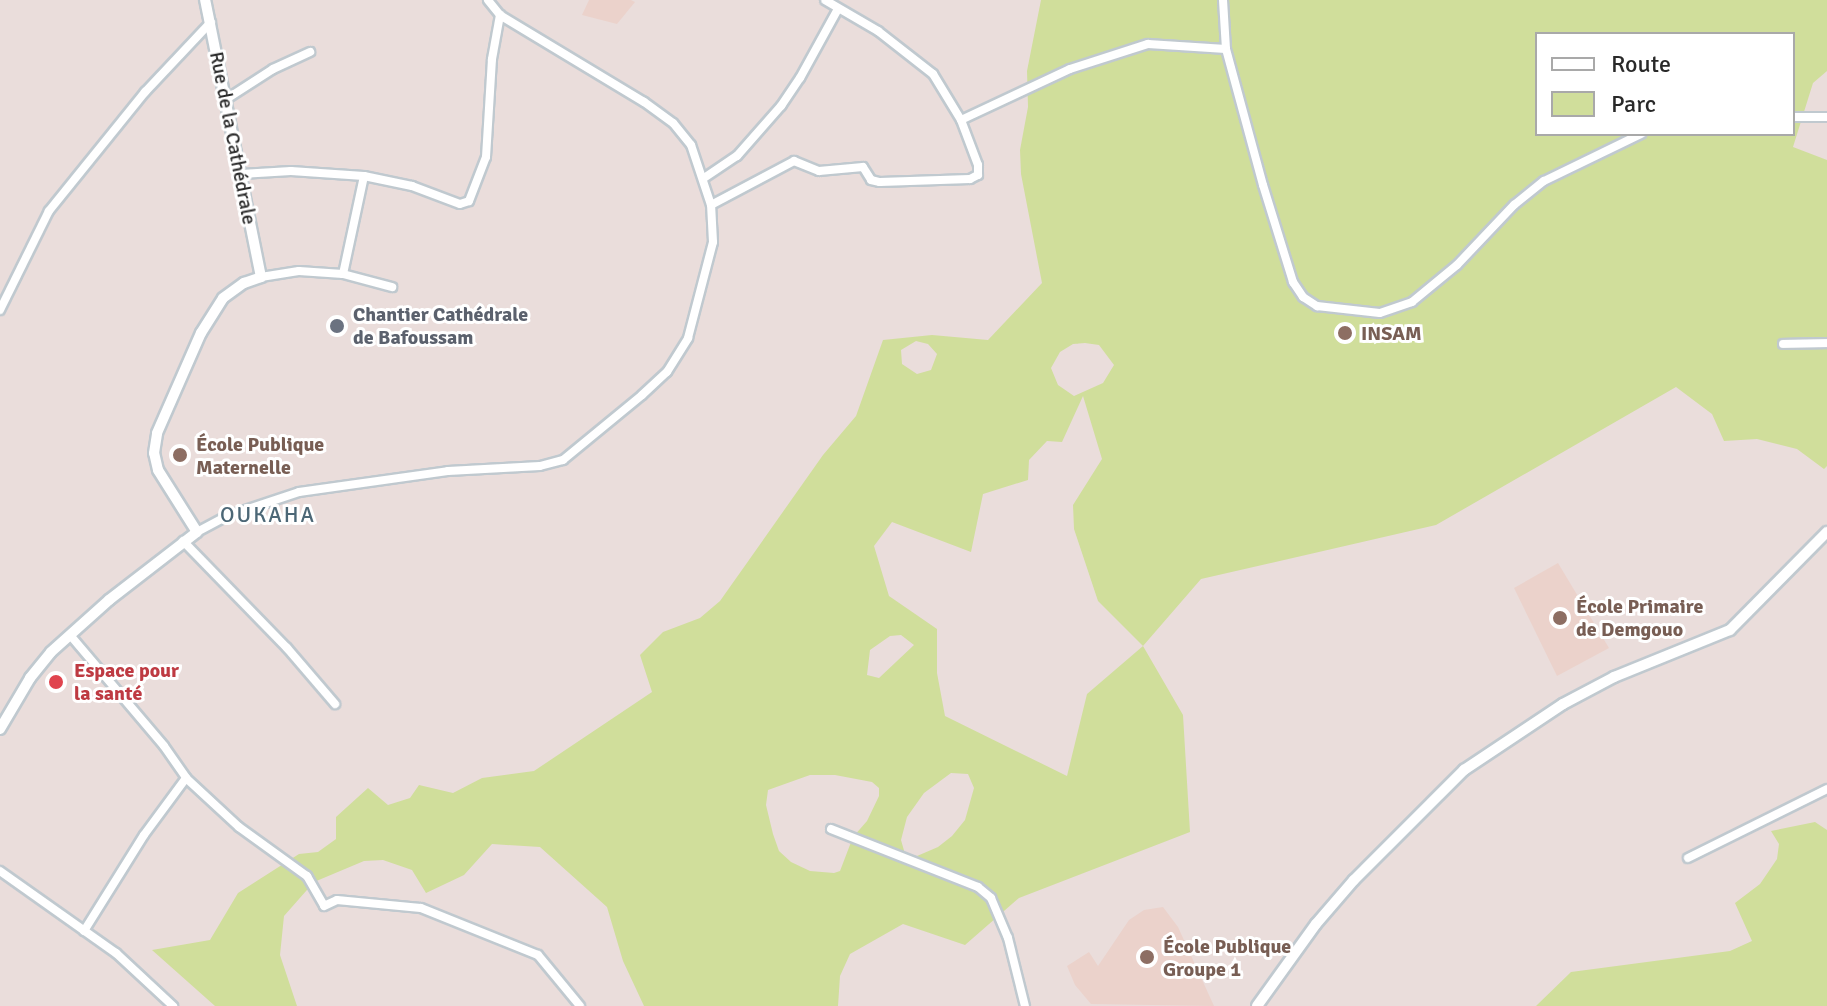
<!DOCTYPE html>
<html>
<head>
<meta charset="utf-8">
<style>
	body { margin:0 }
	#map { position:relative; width:1827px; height:1006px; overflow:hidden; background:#eadddb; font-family:Signika,sans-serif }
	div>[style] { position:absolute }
	.education>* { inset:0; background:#ebd2cb }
	.green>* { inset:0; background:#d0de9b }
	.roads { filter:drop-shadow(2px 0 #c0c9cf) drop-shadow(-2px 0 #c0c9cf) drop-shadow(0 2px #c0c9cf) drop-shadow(0 -2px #c0c9cf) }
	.minor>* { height:8px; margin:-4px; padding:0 4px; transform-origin:4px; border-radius:4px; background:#fff }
	.tertiary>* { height:10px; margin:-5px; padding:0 5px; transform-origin:5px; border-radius:5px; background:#fff }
	.dots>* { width:22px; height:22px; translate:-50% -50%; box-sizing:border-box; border:4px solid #fff; border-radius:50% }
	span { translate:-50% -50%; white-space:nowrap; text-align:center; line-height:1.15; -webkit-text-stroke:6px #fff; paint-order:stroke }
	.street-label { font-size:20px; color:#292929 }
	.worship-label { font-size:20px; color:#5b616d; font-weight:700 }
	.left { translate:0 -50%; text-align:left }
	.education-label { font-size:20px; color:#785e54; font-weight:700 }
	.health-label { font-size:20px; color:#be3a42; font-weight:700 }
	.neighbourhood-label { font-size:22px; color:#4c6776; letter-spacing:2px }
	.legend { position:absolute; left:1535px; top:32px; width:260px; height:104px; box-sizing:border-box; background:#fff; border:2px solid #a9a9a9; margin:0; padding:10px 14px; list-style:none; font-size:24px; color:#292929 }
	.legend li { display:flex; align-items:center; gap:16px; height:40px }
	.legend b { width:40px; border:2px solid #a9a9a9 }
</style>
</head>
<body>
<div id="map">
	<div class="education">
		<i style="clip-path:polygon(589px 0,631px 0,635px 2px,617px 24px,582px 15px)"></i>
		<i style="clip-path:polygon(1558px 563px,1609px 648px,1557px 676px,1514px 588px)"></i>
		<i style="clip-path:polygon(1163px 907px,1178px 927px,1214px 1006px,1091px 1004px,1075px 985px,1067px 966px,1089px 952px,1098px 966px,1129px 920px,1144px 910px)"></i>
	</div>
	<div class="green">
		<i style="clip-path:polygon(evenodd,1041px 0,1827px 0,1827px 71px,1813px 83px,1793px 147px,1827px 160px,1827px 466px,1824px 469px,1797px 449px,1757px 439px,1724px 441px,1712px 414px,1676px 387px,1436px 525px,1201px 579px,1143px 646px,1183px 715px,1190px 832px,1019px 898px,965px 945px,903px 924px,850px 954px,840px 976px,838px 1006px,644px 1006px,623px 961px,607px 907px,540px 847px,492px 844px,464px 875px,426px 893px,412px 870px,383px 860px,364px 861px,314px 882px,284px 916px,280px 955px,297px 1006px,215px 1006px,152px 950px,210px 940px,238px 893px,299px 854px,318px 852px,336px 839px,336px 817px,368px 788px,388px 805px,410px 798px,419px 785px,453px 793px,482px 778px,534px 771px,652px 692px,640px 655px,663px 632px,700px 618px,720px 601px,823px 455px,856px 416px,883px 340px,932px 335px,988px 340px,1042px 283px,1021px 174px,1020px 150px,1028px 107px,1027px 71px,1041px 0,1537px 34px,1793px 34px,1793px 134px,1537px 134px,1537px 34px,1041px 0,916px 341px,928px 344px,937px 354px,931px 370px,917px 374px,902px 364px,901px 350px,916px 341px,1041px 0,1085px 343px,1099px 345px,1114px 365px,1103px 383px,1074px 396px,1058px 385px,1051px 368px,1060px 352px,1073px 344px,1085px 343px,1041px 0,1083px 396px,1102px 459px,1073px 505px,1074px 529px,1098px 601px,1143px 646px,1087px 694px,1067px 776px,945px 716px,937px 673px,937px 629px,889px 596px,874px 546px,892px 522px,971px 552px,983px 494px,1028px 480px,1029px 460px,1047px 441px,1062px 442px,1083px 396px,1041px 0,901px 635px,914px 645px,879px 678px,867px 675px,870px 650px,890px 636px,901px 635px,1041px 0,951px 773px,968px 774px,974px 788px,965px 820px,952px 836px,938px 847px,917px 856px,905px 854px,901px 840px,907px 817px,924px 793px,951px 773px,1041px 0,810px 775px,835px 775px,872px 782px,879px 788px,879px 796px,867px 821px,853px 837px,840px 871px,834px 873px,810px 871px,791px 862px,779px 851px,773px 834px,766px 805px,768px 790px,810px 775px)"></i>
		<i style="clip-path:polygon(1815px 822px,1827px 830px,1827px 1006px,1536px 1006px,1571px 972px,1730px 951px,1752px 941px,1735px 903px,1760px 884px,1777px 859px,1779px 844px,1771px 831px)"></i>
	</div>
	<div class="roads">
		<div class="minor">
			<i style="left:1223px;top:0;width:49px;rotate:86.5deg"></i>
			<i style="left:1226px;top:49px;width:141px;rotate:74.8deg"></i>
			<i style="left:1263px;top:185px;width:102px;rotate:72.8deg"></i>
			<i style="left:1293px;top:282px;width:18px;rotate:56deg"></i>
			<i style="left:1303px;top:297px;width:17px;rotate:33deg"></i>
			<i style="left:1317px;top:306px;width:63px;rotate:6.3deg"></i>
			<i style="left:1380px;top:313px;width:34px;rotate:-19deg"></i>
			<i style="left:1412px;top:302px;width:58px;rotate:-39.4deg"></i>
			<i style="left:1457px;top:265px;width:83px;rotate:-46.5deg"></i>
			<i style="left:1514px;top:205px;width:38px;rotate:-39deg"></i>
			<i style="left:1544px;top:181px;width:108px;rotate:-25.9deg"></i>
			<i style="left:225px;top:100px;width:57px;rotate:-32.9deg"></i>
			<i style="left:273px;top:69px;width:41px;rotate:-24.7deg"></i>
			<i style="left:1793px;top:117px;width:34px"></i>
			<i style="left:961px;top:120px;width:120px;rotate:-25.1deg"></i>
			<i style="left:1070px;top:69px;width:82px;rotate:-17.8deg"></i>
			<i style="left:1148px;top:44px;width:78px;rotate:3.7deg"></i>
			<i style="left:241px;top:174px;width:50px;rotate:-3.4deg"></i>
			<i style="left:291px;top:171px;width:73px;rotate:3.9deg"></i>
			<i style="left:364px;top:176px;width:49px;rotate:11.8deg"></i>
			<i style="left:412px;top:186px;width:51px;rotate:20.6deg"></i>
			<i style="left:460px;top:204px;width:9px;rotate:-18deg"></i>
			<i style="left:469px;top:201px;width:47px;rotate:-68.9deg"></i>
			<i style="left:486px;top:157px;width:98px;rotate:-86.5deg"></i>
			<i style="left:492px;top:59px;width:45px;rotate:-79.7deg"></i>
			<i style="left:704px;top:178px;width:40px;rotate:-34deg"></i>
			<i style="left:737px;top:156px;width:67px;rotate:-48.7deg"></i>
			<i style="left:781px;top:106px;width:34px;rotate:-56deg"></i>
			<i style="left:800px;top:78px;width:79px;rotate:-61.2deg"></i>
			<i style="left:711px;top:205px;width:94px;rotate:-27.9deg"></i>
			<i style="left:794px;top:161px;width:27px;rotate:22deg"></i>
			<i style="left:819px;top:171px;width:44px;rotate:-5.2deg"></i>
			<i style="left:863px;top:167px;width:15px;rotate:58deg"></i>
			<i style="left:871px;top:180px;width:9px;rotate:13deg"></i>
			<i style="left:880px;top:182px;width:90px;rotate:-1.9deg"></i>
			<i style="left:970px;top:179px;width:9px;rotate:-27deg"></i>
			<i style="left:978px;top:175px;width:10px;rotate:-90deg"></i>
			<i style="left:978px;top:165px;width:48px;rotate:-110.7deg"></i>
			<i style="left:961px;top:120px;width:54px;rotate:-121.3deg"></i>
			<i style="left:933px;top:74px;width:70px;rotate:-142deg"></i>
			<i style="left:878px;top:31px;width:61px;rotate:-149.7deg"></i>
			<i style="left:343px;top:274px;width:100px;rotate:-77.9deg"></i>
			<i style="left:261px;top:277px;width:38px;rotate:-9deg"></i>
			<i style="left:299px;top:271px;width:44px;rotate:3.9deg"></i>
			<i style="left:343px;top:274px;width:51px;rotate:14.9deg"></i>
			<i style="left:0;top:310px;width:110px;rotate:-63.7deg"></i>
			<i style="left:49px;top:211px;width:153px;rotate:-51.1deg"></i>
			<i style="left:145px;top:92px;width:96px;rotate:-46.7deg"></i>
			<i style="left:1783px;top:344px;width:44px;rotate:-1.3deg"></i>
			<i style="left:197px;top:532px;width:34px;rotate:-28deg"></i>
			<i style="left:227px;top:516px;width:76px;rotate:-18.4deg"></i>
			<i style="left:299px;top:492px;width:150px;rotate:-8deg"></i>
			<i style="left:448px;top:471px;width:92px;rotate:-3.1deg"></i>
			<i style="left:540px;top:466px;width:24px;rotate:-15deg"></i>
			<i style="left:563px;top:460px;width:102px;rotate:-39.4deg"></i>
			<i style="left:642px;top:395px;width:34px;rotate:-43deg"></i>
			<i style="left:667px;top:372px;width:40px;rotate:-58deg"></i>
			<i style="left:688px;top:338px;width:99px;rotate:-75.4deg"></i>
			<i style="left:713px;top:242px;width:37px;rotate:-93deg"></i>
			<i style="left:711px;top:205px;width:63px;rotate:-108.4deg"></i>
			<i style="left:691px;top:145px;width:28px;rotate:-129deg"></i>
			<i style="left:673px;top:123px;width:36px;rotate:-144deg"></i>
			<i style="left:644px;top:102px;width:168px;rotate:-148.9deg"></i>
			<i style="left:500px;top:15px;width:19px;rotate:-129deg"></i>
			<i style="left:183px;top:541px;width:149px;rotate:45.8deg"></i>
			<i style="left:287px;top:648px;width:74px;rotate:49.4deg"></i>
			<i style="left:70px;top:635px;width:145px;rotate:49.7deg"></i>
			<i style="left:164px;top:746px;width:39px;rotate:55deg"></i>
			<i style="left:186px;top:778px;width:72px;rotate:42.8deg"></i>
			<i style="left:239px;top:827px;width:84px;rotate:35.8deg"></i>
			<i style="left:307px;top:876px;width:34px;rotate:60deg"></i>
			<i style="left:324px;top:906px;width:14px;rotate:-25deg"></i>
			<i style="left:337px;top:900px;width:84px;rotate:5.4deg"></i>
			<i style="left:421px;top:908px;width:126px;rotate:21.9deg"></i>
			<i style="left:538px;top:955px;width:66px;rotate:50.5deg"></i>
			<i style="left:831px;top:829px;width:158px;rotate:21.5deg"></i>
			<i style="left:978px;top:887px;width:17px;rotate:40deg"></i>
			<i style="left:991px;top:898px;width:43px;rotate:67deg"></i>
			<i style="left:1008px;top:938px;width:70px;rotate:76deg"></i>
			<i style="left:1688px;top:858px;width:155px;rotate:-26.4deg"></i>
			<i style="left:0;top:871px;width:142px;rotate:35.3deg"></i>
			<i style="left:116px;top:953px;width:78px;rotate:42.9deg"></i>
			<i style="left:84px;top:931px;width:113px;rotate:-58deg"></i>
			<i style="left:144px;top:835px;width:71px;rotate:-53.6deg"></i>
		</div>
		<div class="tertiary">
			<i style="left:0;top:729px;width:59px;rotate:-59.5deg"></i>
			<i style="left:30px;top:678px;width:33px;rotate:-51deg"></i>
			<i style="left:51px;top:652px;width:78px;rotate:-41.9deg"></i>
			<i style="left:109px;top:600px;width:111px;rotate:-37.7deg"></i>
			<i style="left:197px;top:532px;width:73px;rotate:-122.2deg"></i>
			<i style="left:158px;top:470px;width:17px;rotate:-103deg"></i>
			<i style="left:154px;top:453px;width:20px;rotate:-81deg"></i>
			<i style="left:157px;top:433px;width:109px;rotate:-66.3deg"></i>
			<i style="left:201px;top:333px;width:41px;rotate:-57.8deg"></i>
			<i style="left:223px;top:298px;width:26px;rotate:-36deg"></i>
			<i style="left:244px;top:283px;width:18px;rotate:-19deg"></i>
			<i style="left:261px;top:277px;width:283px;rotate:-101.4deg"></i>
			<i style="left:1257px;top:1006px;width:101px;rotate:-54.3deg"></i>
			<i style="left:1316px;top:924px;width:58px;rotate:-49.2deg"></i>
			<i style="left:1354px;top:880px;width:156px;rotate:-45deg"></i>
			<i style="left:1464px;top:770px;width:119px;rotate:-33.7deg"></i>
			<i style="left:1563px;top:704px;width:58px;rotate:-27.9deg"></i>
			<i style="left:1614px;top:677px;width:125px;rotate:-22.1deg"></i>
			<i style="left:1730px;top:630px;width:138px;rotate:-45.3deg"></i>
		</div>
	</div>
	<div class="dots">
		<i style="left:337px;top:326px;background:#6b7280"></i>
		<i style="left:1345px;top:333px;background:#8d6e63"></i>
		<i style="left:180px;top:455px;background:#8d6e63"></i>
		<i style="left:1560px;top:618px;background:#8d6e63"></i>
		<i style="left:56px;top:682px;background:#e0444e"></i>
		<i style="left:1147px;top:957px;background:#8d6e63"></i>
	</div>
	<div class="street-label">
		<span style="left:233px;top:138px;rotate:79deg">Rue de la Cathédrale</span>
	</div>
	<div class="worship-label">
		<span class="left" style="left:353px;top:326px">Chantier Cathédrale<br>de Bafoussam</span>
	</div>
	<div class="education-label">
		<span class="left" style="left:1361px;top:333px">INSAM</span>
		<span class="left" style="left:196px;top:456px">École Publique<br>Maternelle</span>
		<span class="left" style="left:1576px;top:618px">École Primaire<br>de Demgouo</span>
		<span class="left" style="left:1163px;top:958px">École Publique<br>Groupe 1</span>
	</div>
	<div class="health-label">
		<span class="left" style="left:74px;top:682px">Espace pour<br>la santé</span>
	</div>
	<div class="neighbourhood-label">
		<span style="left:268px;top:515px">OUKAHA</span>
	</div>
	<ul class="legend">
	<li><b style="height:10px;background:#fff"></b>Route</li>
	<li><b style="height:22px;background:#d0de9b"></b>Parc</li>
	</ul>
</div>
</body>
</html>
